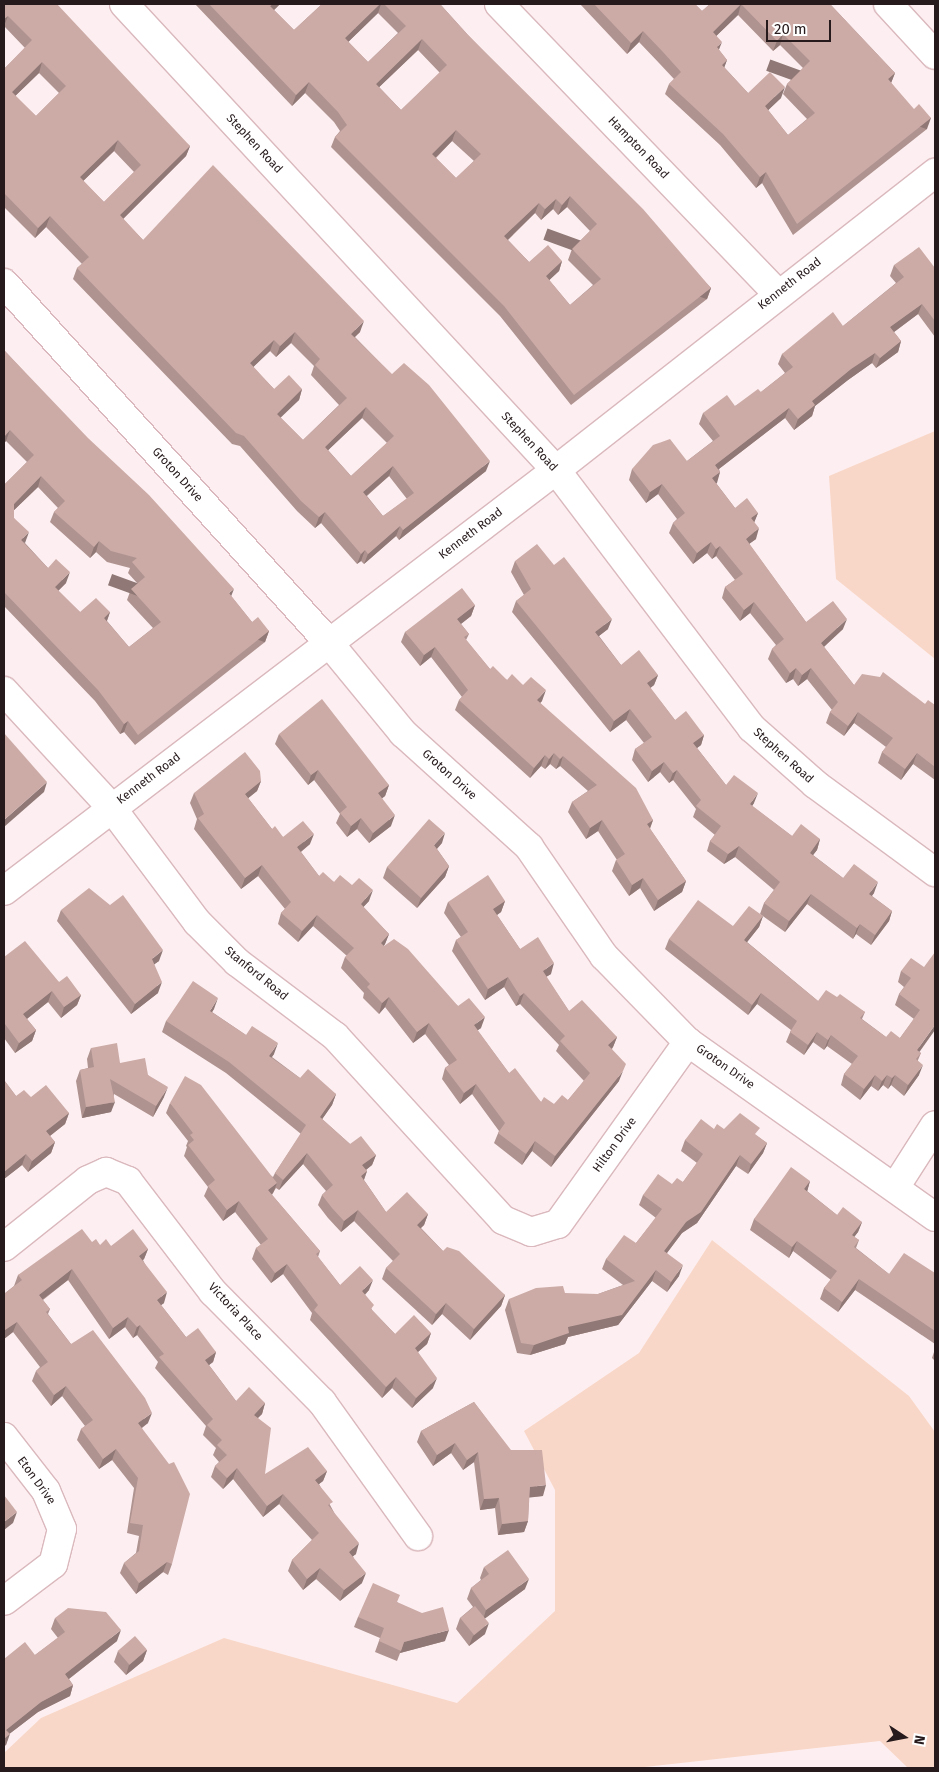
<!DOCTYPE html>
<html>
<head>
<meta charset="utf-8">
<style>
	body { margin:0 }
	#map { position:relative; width:939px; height:1772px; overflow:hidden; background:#fdeff1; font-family:"Fira Sans",sans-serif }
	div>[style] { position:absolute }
	.green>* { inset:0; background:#f9d7c8 }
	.roads { filter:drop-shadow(1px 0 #dab8bd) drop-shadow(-1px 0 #dab8bd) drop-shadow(0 1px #dab8bd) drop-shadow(0 -1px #dab8bd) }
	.minor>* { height:28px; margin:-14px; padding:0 14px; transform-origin:14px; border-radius:14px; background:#fff }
	.wall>* { inset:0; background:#af9390 }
	.shaded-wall>* { inset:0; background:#8f7875; transform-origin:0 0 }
	.building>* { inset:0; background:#ccaba7; transform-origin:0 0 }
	span { translate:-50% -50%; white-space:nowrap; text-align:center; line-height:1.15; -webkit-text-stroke:4.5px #fff; paint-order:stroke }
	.street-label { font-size:12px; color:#261a1c }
	.frame { position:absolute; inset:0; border:5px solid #261a1c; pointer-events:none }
	.north { position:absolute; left:879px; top:1712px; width:50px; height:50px; -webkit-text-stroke:4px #fff; paint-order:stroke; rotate:101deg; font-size:14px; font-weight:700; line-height:20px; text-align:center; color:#261a1c }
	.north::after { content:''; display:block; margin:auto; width:18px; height:22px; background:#261a1c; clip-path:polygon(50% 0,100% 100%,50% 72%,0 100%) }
	.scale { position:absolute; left:766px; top:20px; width:65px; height:22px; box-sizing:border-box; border:2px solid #261a1c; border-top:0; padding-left:6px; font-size:15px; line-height:18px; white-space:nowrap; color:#261a1c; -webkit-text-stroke:4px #fff; paint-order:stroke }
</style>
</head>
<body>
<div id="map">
	<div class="green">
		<i style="clip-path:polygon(935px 431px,935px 659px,836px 579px,829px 476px)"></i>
		<i style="clip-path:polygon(712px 1240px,909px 1396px,935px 1432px,935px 1768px,908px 1768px,880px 1741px,636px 1768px,4px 1768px,4px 1753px,41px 1718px,224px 1638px,457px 1703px,555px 1611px,555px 1490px,524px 1431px,639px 1353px)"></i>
	</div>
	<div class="roads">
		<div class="minor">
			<i style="left:124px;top:4px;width:635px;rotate:47.17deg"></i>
			<i style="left:556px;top:470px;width:324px;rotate:52.8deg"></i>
			<i style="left:752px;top:728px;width:84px;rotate:41.6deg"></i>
			<i style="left:815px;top:784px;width:149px;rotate:36.3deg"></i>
			<i style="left:499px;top:4px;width:401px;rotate:46.1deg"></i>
			<i style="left:888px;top:4px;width:69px;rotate:47.3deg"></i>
			<i style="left:4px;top:283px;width:485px;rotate:47.9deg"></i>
			<i style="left:329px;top:643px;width:117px;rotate:50.6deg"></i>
			<i style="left:403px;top:733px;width:170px;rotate:42.1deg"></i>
			<i style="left:529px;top:847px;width:132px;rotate:55.5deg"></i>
			<i style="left:604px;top:956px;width:120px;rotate:45.7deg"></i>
			<i style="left:688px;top:1042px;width:303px;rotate:35.3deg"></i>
			<i style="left:4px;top:691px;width:158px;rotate:47.3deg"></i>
			<i style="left:111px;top:807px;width:144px;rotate:53.2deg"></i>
			<i style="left:197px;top:922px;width:57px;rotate:45deg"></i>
			<i style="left:237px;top:962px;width:123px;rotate:37.1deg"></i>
			<i style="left:335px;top:1036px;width:249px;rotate:47.6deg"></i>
			<i style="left:503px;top:1220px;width:30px;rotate:23deg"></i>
			<i style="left:531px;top:1232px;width:28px;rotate:-17deg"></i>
			<i style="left:558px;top:1224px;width:224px;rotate:-54.5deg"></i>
			<i style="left:4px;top:891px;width:694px;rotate:-37.33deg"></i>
			<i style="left:556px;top:470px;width:482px;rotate:-38.1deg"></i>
			<i style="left:896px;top:1186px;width:72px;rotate:-57.4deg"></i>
			<i style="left:4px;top:1247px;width:107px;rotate:-38.6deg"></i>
			<i style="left:88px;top:1180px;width:20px;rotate:-24deg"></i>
			<i style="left:106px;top:1172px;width:24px;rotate:22deg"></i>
			<i style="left:128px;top:1181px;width:140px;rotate:52.6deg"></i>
			<i style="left:213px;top:1292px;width:155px;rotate:45.3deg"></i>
			<i style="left:322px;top:1402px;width:165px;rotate:54.4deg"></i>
			<i style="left:4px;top:1437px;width:68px;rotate:52.1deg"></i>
			<i style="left:46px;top:1491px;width:41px;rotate:67.2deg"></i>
			<i style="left:62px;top:1529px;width:36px;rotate:104deg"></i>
			<i style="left:53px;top:1564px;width:61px;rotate:142.9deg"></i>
		</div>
	</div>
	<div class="wall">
		<i style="clip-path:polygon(evenodd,4px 4px,190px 146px,186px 156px,123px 219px,143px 240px,360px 332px,355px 337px,486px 471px,399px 540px,396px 536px,364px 564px,361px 561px,357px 564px,321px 523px,315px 528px,297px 511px,240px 446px,232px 444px,73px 279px,77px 268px,82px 264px,46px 227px,35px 238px,4px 207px,4px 69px,25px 48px,4px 26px,4px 4px,39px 73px,59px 93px,36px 116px,15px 96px,39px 73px,4px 4px,114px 151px,134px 172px,104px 202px,83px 181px,114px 151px,4px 4px,291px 343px,314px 366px,311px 375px,339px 405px,303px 440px,280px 417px,299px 400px,302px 389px,274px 389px,253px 367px,270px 351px,276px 357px,291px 343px,4px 4px,362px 418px,387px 443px,351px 476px,328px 450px,362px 418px,4px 4px,389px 476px,407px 499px,383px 516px,367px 496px,389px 476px)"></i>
		<i style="clip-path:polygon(evenodd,195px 4px,280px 4px,274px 10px,294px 30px,322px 4px,440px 4px,468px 35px,711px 288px,707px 299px,571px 405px,500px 316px,331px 147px,335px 137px,340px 131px,334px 122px,305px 93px,292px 106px,195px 4px,378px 13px,398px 33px,368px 62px,348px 42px,378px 13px,195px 4px,418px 50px,440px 73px,401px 110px,379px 87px,418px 50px,195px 4px,452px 141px,474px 161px,456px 178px,436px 158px,452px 141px,195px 4px,567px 207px,590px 231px,572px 249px,568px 260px,593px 285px,570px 305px,549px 280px,559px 271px,562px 261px,529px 262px,508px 240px,535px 213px,541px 220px,553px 209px,558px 215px,567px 207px)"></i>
		<i style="clip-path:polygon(evenodd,580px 4px,695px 4px,702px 11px,710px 4px,830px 4px,895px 73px,891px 83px,927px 129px,793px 235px,762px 183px,756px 188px,720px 145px,665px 94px,669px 84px,674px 79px,659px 63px,639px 42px,627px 54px,580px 4px,738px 15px,773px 51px,780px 45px,803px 68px,787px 84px,783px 94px,807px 119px,788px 135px,768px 110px,781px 98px,748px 93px,724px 67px,727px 60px,719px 50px,716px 36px,738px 15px)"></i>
		<i style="clip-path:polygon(894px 265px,935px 268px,935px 337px,918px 314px,894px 332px,901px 341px,898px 352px,876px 368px,872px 363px,848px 380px,815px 406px,812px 416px,794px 430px,785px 418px,719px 469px,720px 472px,716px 483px,735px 508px,758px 513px,754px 522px,756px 539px,749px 544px,806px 622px,843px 629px,824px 647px,854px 685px,925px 704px,935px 705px,935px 780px,913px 764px,901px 780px,878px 763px,882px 752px,886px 747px,854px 723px,844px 736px,826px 723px,830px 712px,832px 710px,807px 679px,798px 686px,793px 679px,786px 683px,768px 659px,772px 649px,776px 645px,750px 613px,740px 621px,722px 598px,725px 587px,735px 580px,716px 556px,712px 559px,707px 553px,693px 564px,669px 533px,673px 523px,677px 519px,658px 494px,646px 503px,629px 480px,632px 469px,687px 461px,713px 441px,699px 424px,703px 413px,735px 406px,761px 392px,785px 373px,778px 364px,782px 354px,843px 326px,896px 283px,890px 276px)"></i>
		<i style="clip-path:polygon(evenodd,4px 350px,231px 596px,252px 622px,269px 631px,265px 642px,135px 745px,124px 732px,120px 734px,95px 701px,4px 606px,4px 485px,27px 462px,6px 441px,4px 443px,4px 350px,38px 487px,58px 508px,54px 512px,50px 522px,90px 558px,96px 552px,107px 562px,130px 568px,128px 573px,137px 583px,131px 589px,127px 600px,153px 628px,129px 647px,107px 621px,110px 612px,80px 612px,58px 591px,66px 583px,48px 568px,25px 543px,14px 518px,14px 510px,38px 487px)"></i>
		<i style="clip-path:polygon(515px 561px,554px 565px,608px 629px,599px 636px,621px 665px,658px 675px,654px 685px,650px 688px,675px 720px,704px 735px,701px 745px,697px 748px,726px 785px,754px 803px,752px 806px,792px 836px,820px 839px,817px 850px,813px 855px,843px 878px,874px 893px,872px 896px,892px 911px,889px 921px,871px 945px,856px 934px,853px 939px,807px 904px,785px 932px,760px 914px,764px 903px,774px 890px,735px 857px,724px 864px,707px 851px,710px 841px,715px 835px,693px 817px,696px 809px,673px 780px,669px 783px,660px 772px,648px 782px,632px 760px,635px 749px,644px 743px,626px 720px,610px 732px,512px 612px,516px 601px,524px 595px,511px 572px)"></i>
		<i style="clip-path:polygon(475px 605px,471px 616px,461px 624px,469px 634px,466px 640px,490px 669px,507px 680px,523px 685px,542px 701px,540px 703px,653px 820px,650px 829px,686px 881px,682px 892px,654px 911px,640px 888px,629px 896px,612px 871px,616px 860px,617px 860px,598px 831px,586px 839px,568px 812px,572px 802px,588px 791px,560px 766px,556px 769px,550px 764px,545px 769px,541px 766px,530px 778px,455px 710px,459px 700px,462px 697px,431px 657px,420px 666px,401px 642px,405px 632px)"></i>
		<i style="clip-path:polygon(279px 734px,389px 785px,385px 796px,382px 798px,391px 826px,369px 843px,357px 829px,347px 837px,336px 823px,340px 814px,314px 780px,308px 785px,275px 744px)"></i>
		<i style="clip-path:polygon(261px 781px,257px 791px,248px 798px,272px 829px,283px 837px,310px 844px,301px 852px,319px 876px,334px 882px,369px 901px,363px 907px,389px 934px,385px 944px,384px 946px,458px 1006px,481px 1028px,477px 1030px,509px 1073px,541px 1102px,554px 1104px,568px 1100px,584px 1081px,556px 1051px,559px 1045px,520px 1004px,516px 1006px,504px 987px,485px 1000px,452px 951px,456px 940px,461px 937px,444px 913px,448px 902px,505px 901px,501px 912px,497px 915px,520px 949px,551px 974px,546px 977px,569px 1011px,617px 1037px,613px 1047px,612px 1049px,619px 1081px,551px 1167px,532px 1151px,522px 1165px,494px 1143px,499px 1131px,472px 1094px,460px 1104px,442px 1079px,445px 1068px,449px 1065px,425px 1034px,413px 1043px,385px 1007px,379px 1014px,363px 998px,364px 993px,341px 968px,345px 957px,347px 956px,313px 926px,298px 942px,278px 924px,281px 913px,285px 909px,258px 876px,241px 889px,194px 829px,197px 819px,190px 803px,194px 793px)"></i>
		<i style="clip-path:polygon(442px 843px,437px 849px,449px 866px,445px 877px,417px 908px,383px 878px,387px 867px)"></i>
		<i style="clip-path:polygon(61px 910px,159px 961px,154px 964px,158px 993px,131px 1014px,57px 921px)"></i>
		<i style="clip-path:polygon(763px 916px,759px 927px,747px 942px,818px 1001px,837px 997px,865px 1012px,862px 1019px,886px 1037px,900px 1038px,914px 1019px,895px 1005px,899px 994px,904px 987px,898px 982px,901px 971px,924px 967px,919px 1052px,921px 1053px,918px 1060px,919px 1075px,904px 1096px,891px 1085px,888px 1089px,883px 1085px,878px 1091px,871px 1086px,860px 1100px,841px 1085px,844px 1074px,852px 1064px,827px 1046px,824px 1050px,813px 1042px,804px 1055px,786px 1042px,791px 1030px,757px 1004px,748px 1015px,665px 949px,669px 939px,733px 926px)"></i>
		<i style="clip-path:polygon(4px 957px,59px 982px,81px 995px,77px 1005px,61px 1018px,48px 1002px,27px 1019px,36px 1030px,32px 1041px,15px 1053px,4px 1038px)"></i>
		<i style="clip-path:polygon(214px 1009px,212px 1012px,274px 1054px,272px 1057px,300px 1078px,336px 1094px,332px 1105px,322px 1119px,350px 1144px,376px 1155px,372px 1165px,366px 1170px,367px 1171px,364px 1180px,386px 1212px,428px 1214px,424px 1225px,421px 1228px,443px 1251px,505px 1295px,501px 1306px,470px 1340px,442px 1314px,432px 1325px,382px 1279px,386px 1268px,393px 1261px,354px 1221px,341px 1232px,328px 1218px,318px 1205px,322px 1195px,326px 1191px,303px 1164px,279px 1190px,276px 1188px,273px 1193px,272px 1195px,320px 1251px,318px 1257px,340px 1285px,369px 1290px,365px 1295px,372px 1310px,395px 1334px,431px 1333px,427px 1344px,418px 1352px,433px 1388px,412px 1408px,392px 1388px,382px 1398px,310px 1320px,312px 1313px,283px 1274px,271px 1283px,252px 1259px,256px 1248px,261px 1245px,235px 1212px,223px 1221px,204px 1196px,208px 1187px,184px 1156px,187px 1147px,186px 1146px,188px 1141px,166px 1113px,170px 1103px,273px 1177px,275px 1173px,301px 1134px,226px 1073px,162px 1032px,166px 1021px)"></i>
		<i style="clip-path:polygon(91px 1048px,120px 1063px,148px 1075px,164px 1097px,153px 1117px,114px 1094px,111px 1112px,82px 1118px,76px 1081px,80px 1070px,88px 1068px,87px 1059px)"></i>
		<i style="clip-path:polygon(4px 1080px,16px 1096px,31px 1097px,69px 1113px,65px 1124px,50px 1136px,55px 1142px,51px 1153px,28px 1172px,22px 1165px,4px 1179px)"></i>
		<i style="clip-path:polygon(714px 1129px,724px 1129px,757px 1136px,767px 1143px,763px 1153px,748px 1174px,736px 1166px,697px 1223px,682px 1233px,667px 1253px,679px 1276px,667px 1292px,652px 1281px,618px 1325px,568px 1337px,565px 1344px,530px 1355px,517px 1353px,505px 1310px,509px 1299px,598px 1294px,623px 1285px,602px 1269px,606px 1259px,636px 1243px,656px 1218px,639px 1205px,643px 1195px,672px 1184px,683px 1182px,697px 1163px,681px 1151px,685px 1140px)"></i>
		<i style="clip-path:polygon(810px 1181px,807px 1191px,837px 1215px,862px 1222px,858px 1232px,854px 1237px,859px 1240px,856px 1248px,889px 1274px,935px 1273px,935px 1344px,855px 1290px,838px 1312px,820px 1299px,824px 1288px,831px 1280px,793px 1251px,789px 1258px,750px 1230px,754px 1219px)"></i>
		<i style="clip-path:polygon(92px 1242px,100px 1245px,148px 1249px,144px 1259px,143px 1260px,164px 1303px,161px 1305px,186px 1337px,216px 1352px,213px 1362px,209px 1365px,236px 1401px,265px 1403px,262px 1414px,258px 1418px,265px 1474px,327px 1471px,323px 1481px,319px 1484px,356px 1554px,353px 1556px,362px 1583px,340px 1601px,316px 1579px,303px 1590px,288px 1571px,292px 1560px,312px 1540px,279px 1504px,263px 1517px,233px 1479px,223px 1489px,211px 1477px,215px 1466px,219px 1462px,213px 1455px,216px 1448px,203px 1435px,206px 1426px,155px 1368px,158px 1362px,137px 1335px,133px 1338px,125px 1327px,109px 1339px,68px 1280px,43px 1300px,50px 1309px,48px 1314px,71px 1344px,148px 1423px,142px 1428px,172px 1564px,168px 1575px,163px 1572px,136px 1594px,120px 1573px,124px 1563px,136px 1553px,139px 1536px,127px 1533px,134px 1488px,112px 1460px,99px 1469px,77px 1440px,81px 1429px,85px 1426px,62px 1396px,51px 1406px,32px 1381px,36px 1371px,40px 1367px,13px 1332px,4px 1339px,4px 1294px,14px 1286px,18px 1275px)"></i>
		<i style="clip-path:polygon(935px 1349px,935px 1361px,932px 1358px)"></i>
		<i style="clip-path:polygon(474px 1402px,543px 1496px,529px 1497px,528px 1521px,524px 1532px,498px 1535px,495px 1508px,480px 1510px,474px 1462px,463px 1470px,451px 1453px,433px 1466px,417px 1442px,421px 1431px)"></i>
		<i style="clip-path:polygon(484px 1567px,525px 1589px,485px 1618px,485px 1634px,469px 1646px,456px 1629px,460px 1618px,473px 1607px,467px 1599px,471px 1588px,481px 1580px,480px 1578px)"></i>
		<i style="clip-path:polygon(397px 1602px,445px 1641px,400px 1653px,397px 1661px,375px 1652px,380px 1638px,354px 1627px,358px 1617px)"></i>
		<i style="clip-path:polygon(55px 1618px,117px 1641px,69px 1679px,73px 1685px,70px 1696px,38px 1712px,9px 1734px,6px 1745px,4px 1746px,4px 1659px,35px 1655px,58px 1638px,51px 1629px)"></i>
		<i style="clip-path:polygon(147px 1650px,143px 1661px,126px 1675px,114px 1662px,118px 1651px)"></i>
	</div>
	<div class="shaded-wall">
		<i style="clip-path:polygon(273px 4px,280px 4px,267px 17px,270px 6px)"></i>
		<i style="clip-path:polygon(380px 4px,381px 4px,378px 13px,341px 49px,345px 38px)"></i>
		<i style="clip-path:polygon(741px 4px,738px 15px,709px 43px,713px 32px)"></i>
		<i style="clip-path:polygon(8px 16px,4px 26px,4px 19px)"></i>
		<i style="clip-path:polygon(643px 31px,639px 42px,627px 54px,631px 43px)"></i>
		<i style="clip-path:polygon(783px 34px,780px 45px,773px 51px,777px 41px)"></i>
		<i style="clip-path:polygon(422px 39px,418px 50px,372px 94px,376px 84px)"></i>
		<i style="clip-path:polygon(722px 42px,718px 52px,717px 47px)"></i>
		<i style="clip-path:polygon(727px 60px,723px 71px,722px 65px)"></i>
		<i style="clip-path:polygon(42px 62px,39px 73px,8px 103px,12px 92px)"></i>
		<i style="clip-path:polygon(895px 73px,891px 83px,888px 79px)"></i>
		<i style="clip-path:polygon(309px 82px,305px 93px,292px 106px,296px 95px)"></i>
		<i style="clip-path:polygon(785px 87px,781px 98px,761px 117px,765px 106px)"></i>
		<i style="left:931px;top:118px;width:12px;height:171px;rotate:110deg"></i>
		<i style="clip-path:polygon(456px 130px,452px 141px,428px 165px,432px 154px)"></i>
		<i style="clip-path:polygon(118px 140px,114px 151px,76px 188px,80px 177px)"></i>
		<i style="clip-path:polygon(190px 146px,186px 156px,116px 226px,120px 215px)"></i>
		<i style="clip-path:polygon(766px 172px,762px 183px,756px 188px,760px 177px)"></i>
		<i style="clip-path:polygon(570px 196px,567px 207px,558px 215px,562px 205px)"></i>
		<i style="clip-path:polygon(556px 199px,553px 209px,541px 220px,545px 209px)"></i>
		<i style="clip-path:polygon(539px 203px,535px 213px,500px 247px,504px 236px)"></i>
		<i style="clip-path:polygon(50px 216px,46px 227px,35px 238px,38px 228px)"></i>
		<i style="clip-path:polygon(562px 261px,559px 271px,542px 287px,546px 276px)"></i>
		<i style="left:711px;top:288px;width:12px;height:174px;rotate:110deg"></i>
		<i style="clip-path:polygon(922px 304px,918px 314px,886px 338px,890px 327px)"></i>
		<i style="clip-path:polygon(364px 321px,360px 332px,347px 344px,351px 334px)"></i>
		<i style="clip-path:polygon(295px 332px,291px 343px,276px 357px,280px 346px)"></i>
		<i style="clip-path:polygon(274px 340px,270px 351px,246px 374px,250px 363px)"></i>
		<i style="clip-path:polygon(901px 341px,898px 352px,876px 368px,880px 358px)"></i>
		<i style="clip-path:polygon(875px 353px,872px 363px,848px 380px,815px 406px,812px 416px,794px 430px,798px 419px,812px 401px,851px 369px)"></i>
		<i style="clip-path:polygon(302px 389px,299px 400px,273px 425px,277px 414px)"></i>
		<i style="clip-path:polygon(366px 407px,362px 418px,321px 457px,325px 447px)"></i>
		<i style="clip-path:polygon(789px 408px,785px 418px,711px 475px,715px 465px)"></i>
		<i style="clip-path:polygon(10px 430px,6px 441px,4px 443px,4px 437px)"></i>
		<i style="clip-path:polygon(490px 461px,486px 471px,399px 540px,403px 530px)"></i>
		<i style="clip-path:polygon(393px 466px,389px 476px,359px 502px,363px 492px)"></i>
		<i style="clip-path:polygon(720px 472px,717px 483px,708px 489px,712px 478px)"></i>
		<i style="clip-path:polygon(41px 476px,38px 487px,10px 514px,14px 504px)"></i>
		<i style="clip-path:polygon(662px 484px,658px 494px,646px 503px,650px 492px)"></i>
		<i style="clip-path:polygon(325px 512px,321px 523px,315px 528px,319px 517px)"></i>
		<i style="clip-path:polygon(758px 513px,754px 523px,751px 518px)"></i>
		<i style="clip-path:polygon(400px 526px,396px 536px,364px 564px,368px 554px)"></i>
		<i style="clip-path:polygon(759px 528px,756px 539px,742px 549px,746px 539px)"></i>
		<i style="clip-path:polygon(29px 532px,25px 543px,21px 540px)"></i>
		<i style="clip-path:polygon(99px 541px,96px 552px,90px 558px,94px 547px)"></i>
		<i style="clip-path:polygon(711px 542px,707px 553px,693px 564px,697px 553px)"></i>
		<i style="clip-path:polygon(720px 546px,716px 556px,712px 559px,716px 549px)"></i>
		<i style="clip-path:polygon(365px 550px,361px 561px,357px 564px,361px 554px)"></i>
		<i style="clip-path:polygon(70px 572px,66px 583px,51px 598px,55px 587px)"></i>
		<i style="clip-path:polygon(234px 589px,230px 599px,229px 593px)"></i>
		<i style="clip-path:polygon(754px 602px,750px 613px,740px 621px,744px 610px)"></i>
		<i style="clip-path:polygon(475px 605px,471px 616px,453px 630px,457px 619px)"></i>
		<i style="clip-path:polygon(110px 612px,106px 623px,104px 618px)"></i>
		<i style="clip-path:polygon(612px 619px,608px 629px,591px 642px,595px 632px)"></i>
		<i style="clip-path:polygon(847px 619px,843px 629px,817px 653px,821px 643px)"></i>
		<i style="left:269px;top:631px;width:12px;height:167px;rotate:110deg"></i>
		<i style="clip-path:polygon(435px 647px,431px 657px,420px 666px,424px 655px)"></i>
		<i style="clip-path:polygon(796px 668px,793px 679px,786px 683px,790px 673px)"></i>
		<i style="clip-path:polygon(811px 668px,807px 679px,798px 686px,802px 675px)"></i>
		<i style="clip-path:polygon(658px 675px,654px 685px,643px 694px,647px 683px)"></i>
		<i style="clip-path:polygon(546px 690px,542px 701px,533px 710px,537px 700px)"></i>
		<i style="clip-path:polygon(630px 709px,626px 720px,610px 732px,614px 721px)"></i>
		<i style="clip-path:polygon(858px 712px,854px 723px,844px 736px,848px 726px)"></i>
		<i style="clip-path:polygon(128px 721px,124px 732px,120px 734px,124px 724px)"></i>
		<i style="clip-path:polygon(704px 735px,701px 745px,689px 754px,693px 743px)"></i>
		<i style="clip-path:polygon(554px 753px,550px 764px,545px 769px,549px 759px)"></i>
		<i style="clip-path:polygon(917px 753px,913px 764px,901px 780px,905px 769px)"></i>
		<i style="clip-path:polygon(545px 755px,541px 766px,530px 778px,534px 768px)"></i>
		<i style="clip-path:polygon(563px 756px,560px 766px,556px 769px,560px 759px)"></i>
		<i style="clip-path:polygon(664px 762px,660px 772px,648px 782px,652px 771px)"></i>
		<i style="clip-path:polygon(318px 770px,314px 780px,308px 785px,311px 775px)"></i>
		<i style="clip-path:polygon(677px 770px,673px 780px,669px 783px,673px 773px)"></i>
		<i style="clip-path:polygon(261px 781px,257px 791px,241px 804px,245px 794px)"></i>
		<i style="clip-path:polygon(47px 782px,44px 792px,4px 827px,4px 820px)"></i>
		<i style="clip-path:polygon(389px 785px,385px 796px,375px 804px,378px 793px)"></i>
		<i style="clip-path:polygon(758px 793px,754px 803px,746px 815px,750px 804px)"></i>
		<i style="clip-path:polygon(395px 815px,391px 826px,369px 843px,373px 833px)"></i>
		<i style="clip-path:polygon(361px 818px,357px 829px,347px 837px,351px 826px)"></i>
		<i style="clip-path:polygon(602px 820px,598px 831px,586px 839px,590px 828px)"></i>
		<i style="clip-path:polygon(653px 820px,649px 830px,647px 824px)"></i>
		<i style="clip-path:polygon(445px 833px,442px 843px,430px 856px,434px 845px)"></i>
		<i style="clip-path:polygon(314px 834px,310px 844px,293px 858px,297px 847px)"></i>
		<i style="clip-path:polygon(820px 839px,817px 850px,806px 864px,810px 853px)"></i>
		<i style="clip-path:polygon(739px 846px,735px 857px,724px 864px,728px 854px)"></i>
		<i style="clip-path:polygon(262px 865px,258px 876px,241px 889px,245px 878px)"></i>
		<i style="clip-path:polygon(449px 866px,445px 877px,417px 908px,421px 898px)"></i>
		<i style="clip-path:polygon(643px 878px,640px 888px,629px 896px,632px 885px)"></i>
		<i style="clip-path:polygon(686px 881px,682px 892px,654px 911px,658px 900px)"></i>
		<i style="clip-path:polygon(878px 882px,874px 893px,865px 904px,869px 894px)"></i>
		<i style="clip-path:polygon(373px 890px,369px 901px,357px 914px,361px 904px)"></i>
		<i style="clip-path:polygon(811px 894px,807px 904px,785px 932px,789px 921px)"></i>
		<i style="clip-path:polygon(505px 901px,501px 912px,490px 920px,493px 909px)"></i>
		<i style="clip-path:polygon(892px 911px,889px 921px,871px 945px,875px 935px)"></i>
		<i style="clip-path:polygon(317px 915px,313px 926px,298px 942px,302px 931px)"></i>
		<i style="clip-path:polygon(763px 916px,759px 927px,740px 951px,744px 940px)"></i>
		<i style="clip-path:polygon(860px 924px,856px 934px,853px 939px,857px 928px)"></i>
		<i style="clip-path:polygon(389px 934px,385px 944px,377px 954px,381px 943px)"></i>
		<i style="clip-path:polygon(163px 950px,159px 961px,148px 969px,152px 959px)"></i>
		<i style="clip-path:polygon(554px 963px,551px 974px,539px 981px,543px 971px)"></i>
		<i style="clip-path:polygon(508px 977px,504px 987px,485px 1000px,488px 989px)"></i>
		<i style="clip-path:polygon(162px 982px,158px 993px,131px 1014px,135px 1004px)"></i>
		<i style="clip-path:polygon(52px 991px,48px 1002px,19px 1025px,23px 1014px)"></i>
		<i style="clip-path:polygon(524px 993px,520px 1004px,516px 1006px,520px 996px)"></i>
		<i style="clip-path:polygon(761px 993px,757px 1004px,748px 1015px,752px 1005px)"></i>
		<i style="clip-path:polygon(81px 995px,77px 1005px,61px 1018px,64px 1007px)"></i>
		<i style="clip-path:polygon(389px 997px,385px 1007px,379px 1014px,382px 1003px)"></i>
		<i style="clip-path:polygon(218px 998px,214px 1009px,206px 1021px,210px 1011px)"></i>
		<i style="clip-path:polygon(485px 1017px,481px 1028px,470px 1036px,474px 1025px)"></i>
		<i style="clip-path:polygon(429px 1023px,425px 1034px,413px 1043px,417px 1032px)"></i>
		<i style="clip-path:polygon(935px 1025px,935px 1030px,913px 1061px,917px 1050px)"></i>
		<i style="clip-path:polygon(36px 1030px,32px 1041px,15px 1053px,19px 1043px)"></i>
		<i style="clip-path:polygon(817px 1032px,813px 1042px,804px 1055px,808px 1045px)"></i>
		<i style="clip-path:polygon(831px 1035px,827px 1046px,824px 1050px,828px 1040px)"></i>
		<i style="clip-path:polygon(617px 1037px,613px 1047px,604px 1056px,608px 1045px)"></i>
		<i style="clip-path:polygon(278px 1043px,274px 1054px,265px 1066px,269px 1056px)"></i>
		<i style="clip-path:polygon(923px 1065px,919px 1075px,904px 1096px,908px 1085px)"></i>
		<i style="clip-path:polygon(623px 1071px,619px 1081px,551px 1167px,555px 1156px)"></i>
		<i style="clip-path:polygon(875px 1075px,871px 1086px,860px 1100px,864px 1089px)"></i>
		<i style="clip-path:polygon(887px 1075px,883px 1085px,878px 1091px,882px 1081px)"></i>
		<i style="clip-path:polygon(895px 1075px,891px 1085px,888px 1089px,892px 1078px)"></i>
		<i style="clip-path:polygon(476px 1084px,472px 1094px,460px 1104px,464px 1093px)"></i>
		<i style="clip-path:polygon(168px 1087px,164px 1097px,153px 1117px,156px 1106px)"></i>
		<i style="clip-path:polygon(336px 1094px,332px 1105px,316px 1128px,320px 1117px)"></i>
		<i style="clip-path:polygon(115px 1102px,111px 1112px,82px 1118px,86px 1107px)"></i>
		<i style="clip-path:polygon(69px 1113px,65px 1124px,42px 1142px,46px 1131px)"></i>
		<i style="clip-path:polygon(535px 1141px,532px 1151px,522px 1165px,526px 1154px)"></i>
		<i style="clip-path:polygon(55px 1142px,51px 1153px,28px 1172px,32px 1161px)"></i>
		<i style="clip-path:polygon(767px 1143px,763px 1153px,748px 1174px,751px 1164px)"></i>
		<i style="clip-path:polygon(307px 1153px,303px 1164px,279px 1190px,283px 1180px)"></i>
		<i style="clip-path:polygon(26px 1154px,22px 1165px,4px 1179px,4px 1172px)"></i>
		<i style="clip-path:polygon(376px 1155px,372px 1165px,358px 1176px,362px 1165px)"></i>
		<i style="clip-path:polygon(740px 1155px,736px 1166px,697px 1223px,682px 1233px,660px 1262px,664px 1251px,686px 1222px)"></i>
		<i style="clip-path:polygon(367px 1171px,363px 1182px,361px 1176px)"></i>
		<i style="clip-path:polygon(810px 1181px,807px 1192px,804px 1189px)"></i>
		<i style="clip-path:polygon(277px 1183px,273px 1193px,264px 1200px,268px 1190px)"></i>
		<i style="clip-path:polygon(239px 1201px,235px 1212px,223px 1221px,227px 1210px)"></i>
		<i style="clip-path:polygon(358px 1210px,354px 1221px,341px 1232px,344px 1221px)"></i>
		<i style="clip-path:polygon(428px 1214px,424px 1225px,413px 1235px,417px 1225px)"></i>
		<i style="clip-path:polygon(862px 1222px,858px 1232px,848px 1245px,852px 1235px)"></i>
		<i style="clip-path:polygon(797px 1241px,793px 1251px,789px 1258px,792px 1247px)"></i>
		<i style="clip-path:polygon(148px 1249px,144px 1259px,135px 1266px,139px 1256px)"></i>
		<i style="clip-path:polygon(287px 1264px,283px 1274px,271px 1283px,275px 1273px)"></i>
		<i style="clip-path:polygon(683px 1265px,679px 1276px,667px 1292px,671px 1282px)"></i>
		<i style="clip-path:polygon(72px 1269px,68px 1280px,35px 1305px,39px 1295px)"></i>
		<i style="clip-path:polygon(656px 1270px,652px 1281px,618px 1325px,568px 1337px,565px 1344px,530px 1355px,534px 1345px,568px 1327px)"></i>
		<i style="clip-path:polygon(859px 1279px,855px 1290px,838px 1312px,842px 1302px)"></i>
		<i style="clip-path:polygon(373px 1280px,369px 1290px,358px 1301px,362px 1291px)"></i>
		<i style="clip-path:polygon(167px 1292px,164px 1303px,153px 1311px,157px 1300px)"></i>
		<i style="clip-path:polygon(505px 1295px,501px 1306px,470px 1340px,474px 1329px)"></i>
		<i style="clip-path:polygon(446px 1303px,442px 1314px,432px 1325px,436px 1314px)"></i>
		<i style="clip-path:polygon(128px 1317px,125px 1327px,109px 1339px,113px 1328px)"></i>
		<i style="clip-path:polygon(17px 1322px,13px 1332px,4px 1339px,4px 1335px,5px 1330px)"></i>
		<i style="clip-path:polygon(140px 1325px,137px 1335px,133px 1338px,137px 1327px)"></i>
		<i style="clip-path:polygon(431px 1333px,427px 1344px,411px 1358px,415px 1348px)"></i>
		<i style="clip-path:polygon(216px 1352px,213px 1362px,201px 1371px,205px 1360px)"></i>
		<i style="clip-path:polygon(396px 1377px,392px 1388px,382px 1398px,386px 1387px)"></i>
		<i style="clip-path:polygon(437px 1378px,433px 1388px,412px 1408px,416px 1398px)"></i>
		<i style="clip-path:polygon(66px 1386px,62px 1396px,51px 1406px,54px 1395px)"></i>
		<i style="clip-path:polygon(265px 1403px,262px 1414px,250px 1425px,254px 1415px)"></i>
		<i style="clip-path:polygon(152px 1413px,148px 1423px,134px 1433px,138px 1423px)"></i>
		<i style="clip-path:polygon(455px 1443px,451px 1453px,433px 1466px,437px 1455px)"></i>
		<i style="clip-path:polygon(116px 1449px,112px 1460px,99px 1469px,103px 1459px)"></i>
		<i style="clip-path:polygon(478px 1452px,474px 1462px,463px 1470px,467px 1460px)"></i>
		<i style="clip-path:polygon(237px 1468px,233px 1479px,223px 1489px,227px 1478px)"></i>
		<i style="clip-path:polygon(327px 1471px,323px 1481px,311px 1490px,315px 1480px)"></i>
		<i style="clip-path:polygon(546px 1485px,543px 1496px,526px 1498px,530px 1487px)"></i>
		<i style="clip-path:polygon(283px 1494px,279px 1504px,263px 1517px,267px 1506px)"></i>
		<i style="clip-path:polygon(499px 1498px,495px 1508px,480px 1510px,484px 1499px)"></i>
		<i style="clip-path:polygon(17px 1512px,13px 1523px,4px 1530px,4px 1522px)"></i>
		<i style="clip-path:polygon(528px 1521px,524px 1532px,498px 1535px,502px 1524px)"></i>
		<i style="clip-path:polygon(359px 1543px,356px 1554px,345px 1562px,349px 1552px)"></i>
		<i style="clip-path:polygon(167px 1562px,163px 1572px,136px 1594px,139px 1583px)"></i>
		<i style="clip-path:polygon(320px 1568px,316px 1579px,303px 1590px,307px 1579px)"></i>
		<i style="clip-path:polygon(366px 1573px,362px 1583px,340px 1601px,344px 1590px)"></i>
		<i style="clip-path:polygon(529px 1579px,525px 1589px,483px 1620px,486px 1610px)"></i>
		<i style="clip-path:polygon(489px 1623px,485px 1634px,469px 1646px,473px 1636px)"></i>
		<i style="clip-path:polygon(121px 1630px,117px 1641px,61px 1685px,65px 1674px)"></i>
		<i style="clip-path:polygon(449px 1630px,445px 1641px,400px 1653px,397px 1661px,404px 1642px)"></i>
		<i style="clip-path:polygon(147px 1650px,143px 1661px,126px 1675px,129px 1665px)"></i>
		<i style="clip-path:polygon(73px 1685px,70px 1696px,38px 1712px,8px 1735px,10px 1734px,6px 1745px,4px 1746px,4px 1735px,6px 1730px,41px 1702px)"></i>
	</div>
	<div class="building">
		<i style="clip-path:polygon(evenodd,4px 4px,57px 4px,190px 146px,120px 215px,143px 240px,213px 165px,364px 321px,351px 334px,392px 374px,404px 363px,429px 385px,490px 461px,403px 530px,400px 526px,368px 554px,365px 550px,361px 554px,325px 512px,319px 517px,301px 501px,244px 436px,236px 433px,77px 268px,89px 257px,50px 216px,38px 228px,4px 193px,4px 69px,32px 40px,8px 16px,4px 19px,4px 4px,42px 62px,66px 86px,36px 116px,12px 92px,42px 62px,4px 4px,118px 140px,141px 165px,104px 202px,80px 177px,118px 140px,4px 4px,295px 332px,320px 359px,315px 365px,347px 398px,303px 440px,277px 414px,302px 389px,289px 375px,274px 389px,250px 363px,274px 340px,280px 346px,295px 332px,4px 4px,366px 407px,394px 436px,351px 476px,325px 447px,366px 407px,4px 4px,393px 466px,414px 493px,383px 516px,363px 492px,393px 466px)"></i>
		<i style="clip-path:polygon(evenodd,209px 4px,273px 4px,270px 6px,294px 30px,322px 4px,380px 4px,345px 38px,368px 62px,406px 26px,384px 4px,440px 4px,468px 35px,643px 209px,711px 288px,574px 395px,504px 306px,335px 137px,347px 125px,338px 112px,309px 82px,296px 95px,209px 4px,422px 39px,447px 65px,401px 110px,376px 84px,422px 39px,209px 4px,456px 130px,481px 154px,456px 178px,432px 154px,456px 130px,209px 4px,570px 196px,597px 224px,572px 249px,601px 279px,570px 305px,546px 276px,562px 261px,548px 245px,529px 262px,504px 236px,539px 203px,545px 209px,556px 199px,562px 205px,570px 196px)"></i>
		<i style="clip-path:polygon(evenodd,594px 4px,695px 4px,702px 11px,710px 4px,830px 4px,895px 73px,888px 79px,914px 109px,919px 104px,931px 118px,797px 224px,766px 172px,760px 177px,723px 134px,669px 84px,681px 72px,663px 52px,643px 31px,631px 43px,594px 4px,741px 4px,777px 41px,783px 34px,810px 61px,787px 84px,815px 113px,788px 135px,765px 106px,785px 87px,770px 72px,748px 93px,722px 65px,727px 60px,717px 47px,722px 42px,713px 32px,741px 4px)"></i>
		<i style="clip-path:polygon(919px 247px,935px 268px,935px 321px,922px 304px,890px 327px,901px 341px,880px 358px,875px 353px,851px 369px,812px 401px,815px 405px,798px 419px,789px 408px,715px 465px,720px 472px,712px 478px,735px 508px,747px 498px,758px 513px,751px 518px,759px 528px,746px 539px,806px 622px,833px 601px,847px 619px,821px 643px,854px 685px,862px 674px,880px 677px,883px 672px,925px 704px,928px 700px,935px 705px,935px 767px,917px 753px,905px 769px,882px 752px,893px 738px,858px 712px,848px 726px,830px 712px,838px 702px,811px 668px,802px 675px,796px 668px,790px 673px,772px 649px,784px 639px,754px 602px,744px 610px,725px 587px,743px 574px,720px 546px,716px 549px,711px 542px,697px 553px,673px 523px,685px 513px,662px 484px,650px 492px,632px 469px,653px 445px,670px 439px,687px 461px,720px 436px,703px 413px,727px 395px,735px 406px,758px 389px,761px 392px,793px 367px,782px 354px,833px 312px,843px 326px,904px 277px,894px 265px)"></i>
		<i style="clip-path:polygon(evenodd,4px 350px,88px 438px,149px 495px,234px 589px,229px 593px,252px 622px,258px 617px,269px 631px,138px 735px,128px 721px,124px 724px,98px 690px,4px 592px,4px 485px,34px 455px,10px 430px,4px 437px,4px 350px,41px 476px,65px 501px,54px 512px,94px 547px,99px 541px,111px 551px,137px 558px,132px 562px,145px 577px,131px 589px,161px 622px,129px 647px,104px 618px,110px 612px,96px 598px,80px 612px,55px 587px,70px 572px,56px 559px,48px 568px,21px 540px,29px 532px,14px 518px,14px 504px,41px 476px)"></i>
		<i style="clip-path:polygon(537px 544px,554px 565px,564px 557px,612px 619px,595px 632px,621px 665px,639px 650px,658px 675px,647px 683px,675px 720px,686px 711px,704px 735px,693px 743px,726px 785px,734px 775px,758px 793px,750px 804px,792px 836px,801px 824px,820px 839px,810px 853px,843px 878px,854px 864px,878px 882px,869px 894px,892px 911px,875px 935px,860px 924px,857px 928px,811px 894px,789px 921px,764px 903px,780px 882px,739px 846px,728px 854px,710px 841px,721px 826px,696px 806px,701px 800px,677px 770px,673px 773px,664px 762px,652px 771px,635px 749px,652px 737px,630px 709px,614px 721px,516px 601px,531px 589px,515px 561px)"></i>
		<i style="clip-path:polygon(462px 588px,475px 605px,457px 619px,469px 634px,464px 637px,490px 669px,493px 666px,507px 680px,512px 674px,523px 685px,531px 677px,546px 690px,537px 700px,636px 788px,653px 820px,647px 824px,686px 881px,658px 900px,643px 878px,632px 885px,616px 860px,625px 854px,602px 820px,590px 828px,572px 802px,597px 785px,563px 756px,560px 759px,554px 753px,549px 759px,545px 755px,534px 768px,459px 700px,468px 690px,435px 647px,424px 655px,405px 632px)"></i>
		<i style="clip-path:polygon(322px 699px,389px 785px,378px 793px,395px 815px,373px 833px,361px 818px,351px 826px,340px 813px,347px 807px,318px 770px,311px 775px,279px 734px)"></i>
		<i style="clip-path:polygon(4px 733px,47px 782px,4px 820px)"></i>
		<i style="clip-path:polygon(245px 752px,260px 771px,261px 781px,245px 794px,272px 829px,275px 826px,283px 837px,303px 821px,314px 834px,297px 847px,319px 876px,323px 872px,334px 882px,340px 875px,352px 885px,359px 878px,373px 890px,361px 904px,389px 934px,381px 943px,384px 946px,394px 939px,408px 949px,458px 1006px,469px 998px,485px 1017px,474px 1025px,509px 1073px,515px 1068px,541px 1102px,544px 1097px,554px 1104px,562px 1095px,568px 1100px,590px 1073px,560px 1041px,565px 1036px,524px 993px,520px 996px,508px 977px,488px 989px,456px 940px,468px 932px,448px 902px,488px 875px,505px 901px,493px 909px,520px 949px,538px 937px,554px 963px,543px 971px,569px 1011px,582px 1000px,617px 1037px,608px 1045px,626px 1064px,623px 1071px,555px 1156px,535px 1141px,526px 1154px,498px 1133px,505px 1123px,476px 1084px,464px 1093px,445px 1068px,457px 1060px,429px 1023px,417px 1032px,389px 997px,382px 1003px,367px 987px,370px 984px,345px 957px,354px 948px,317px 915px,302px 931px,281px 913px,291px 902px,262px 865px,245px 878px,198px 818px,204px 814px,194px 793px)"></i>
		<i style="clip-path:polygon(429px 819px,445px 833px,434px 845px,449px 866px,421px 898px,387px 867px)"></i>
		<i style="clip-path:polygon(89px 888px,110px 905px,123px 895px,163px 950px,152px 959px,162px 982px,135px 1004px,61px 910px)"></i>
		<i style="clip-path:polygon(698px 900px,733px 926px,749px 906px,763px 916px,744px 940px,818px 1001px,826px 990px,837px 997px,840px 994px,865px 1012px,860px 1018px,886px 1037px,891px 1031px,900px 1038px,920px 1010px,899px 994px,911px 978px,901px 971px,911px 958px,924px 967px,935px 952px,935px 1025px,917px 1050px,921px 1053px,916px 1059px,923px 1065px,908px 1085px,895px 1075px,892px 1078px,887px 1075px,882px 1081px,875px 1075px,864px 1089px,844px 1074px,858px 1056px,831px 1035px,828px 1040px,817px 1032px,808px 1045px,790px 1032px,797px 1021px,761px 993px,752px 1005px,669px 939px)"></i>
		<i style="clip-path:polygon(25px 941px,59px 982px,67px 976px,81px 995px,64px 1007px,52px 991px,23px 1014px,36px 1030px,19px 1043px,5px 1024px,4px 1025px,4px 957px)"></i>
		<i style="clip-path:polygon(193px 981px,218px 998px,210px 1011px,246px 1035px,252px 1026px,278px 1043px,269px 1056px,300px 1078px,308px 1069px,336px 1094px,320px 1117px,350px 1144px,361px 1136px,376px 1155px,362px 1165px,367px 1171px,361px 1176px,386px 1212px,407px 1192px,428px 1214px,417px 1225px,443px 1251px,447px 1247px,459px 1251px,505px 1295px,474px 1329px,446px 1303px,436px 1314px,386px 1268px,400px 1254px,358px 1210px,344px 1221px,332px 1208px,322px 1195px,333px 1185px,307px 1153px,283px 1180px,275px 1173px,306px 1125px,229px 1062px,166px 1021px)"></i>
		<i style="clip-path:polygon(117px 1043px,120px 1063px,145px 1058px,148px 1075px,168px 1087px,156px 1106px,110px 1079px,115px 1102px,86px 1107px,80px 1070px,94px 1067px,91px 1048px)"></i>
		<i style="clip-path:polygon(185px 1076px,201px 1085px,277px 1183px,268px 1190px,320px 1251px,316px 1254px,340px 1285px,360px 1266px,373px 1280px,362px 1291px,374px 1305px,371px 1309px,395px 1334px,414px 1315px,431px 1333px,415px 1348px,437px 1378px,416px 1398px,396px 1377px,386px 1387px,314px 1310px,318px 1305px,287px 1264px,275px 1273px,256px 1248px,268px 1239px,239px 1201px,227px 1210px,208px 1186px,215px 1180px,188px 1145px,194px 1140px,190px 1135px,193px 1133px,170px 1103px)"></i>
		<i style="clip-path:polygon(4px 1080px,16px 1096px,24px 1090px,31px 1097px,46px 1085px,69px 1113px,46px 1131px,55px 1142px,32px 1161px,26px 1154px,4px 1172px,4px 1131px,5px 1131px,4px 1129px)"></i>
		<i style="clip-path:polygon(740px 1113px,760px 1128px,755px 1134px,767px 1143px,751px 1164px,740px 1155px,701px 1212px,686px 1222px,664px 1251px,683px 1265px,671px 1282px,656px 1270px,622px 1315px,568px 1327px,569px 1333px,534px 1345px,521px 1343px,509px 1299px,536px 1288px,563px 1286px,565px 1293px,598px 1294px,635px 1281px,606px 1259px,624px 1235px,636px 1243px,662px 1209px,643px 1195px,658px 1174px,672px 1184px,677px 1178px,683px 1182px,703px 1154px,685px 1140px,701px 1119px,714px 1129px,717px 1124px,724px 1129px)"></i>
		<i style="clip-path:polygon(791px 1167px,810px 1181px,804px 1189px,837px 1215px,843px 1207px,862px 1222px,852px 1235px,859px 1240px,854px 1247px,889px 1274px,904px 1253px,935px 1273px,935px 1331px,859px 1279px,842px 1302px,824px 1288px,837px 1271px,797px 1241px,792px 1247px,754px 1219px)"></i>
		<i style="clip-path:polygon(82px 1229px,92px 1242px,96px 1239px,100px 1245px,106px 1239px,111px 1246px,133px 1229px,148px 1249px,139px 1256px,167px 1292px,157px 1300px,186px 1337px,198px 1328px,216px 1352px,205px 1360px,236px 1401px,249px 1387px,265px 1403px,254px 1415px,271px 1428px,265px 1474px,308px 1447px,327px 1471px,315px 1480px,333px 1502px,328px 1505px,359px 1543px,349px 1552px,366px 1573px,344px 1590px,320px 1568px,307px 1579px,292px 1560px,319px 1533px,283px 1494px,267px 1506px,237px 1468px,227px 1478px,215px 1466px,227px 1455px,217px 1445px,222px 1440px,207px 1425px,213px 1419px,159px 1357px,164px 1354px,140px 1325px,137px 1327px,128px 1317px,113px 1328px,72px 1269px,39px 1295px,50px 1309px,46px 1312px,71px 1344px,93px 1330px,145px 1398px,152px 1413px,138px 1423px,169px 1464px,174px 1462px,190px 1494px,172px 1564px,167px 1562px,139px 1583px,124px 1563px,139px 1551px,143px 1525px,130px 1523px,138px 1478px,116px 1449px,103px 1459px,81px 1429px,93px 1420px,66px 1386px,54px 1395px,36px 1371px,48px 1362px,17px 1322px,5px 1330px,4px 1328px,4px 1294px,22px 1280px,18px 1275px)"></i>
		<i style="clip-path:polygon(474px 1402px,511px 1450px,542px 1450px,546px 1485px,530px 1487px,528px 1521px,502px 1524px,499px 1498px,484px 1499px,478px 1452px,467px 1460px,455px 1443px,437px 1455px,421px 1431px)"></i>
		<i style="clip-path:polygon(4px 1495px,17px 1512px,4px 1522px)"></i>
		<i style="clip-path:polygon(508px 1550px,529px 1579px,486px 1610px,471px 1588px,489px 1574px,484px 1567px)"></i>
		<i style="clip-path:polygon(373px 1583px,400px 1595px,397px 1602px,422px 1613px,443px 1607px,449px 1630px,404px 1642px,401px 1651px,379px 1641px,384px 1628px,358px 1617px)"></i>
		<i style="left:475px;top:1606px;width:22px;height:19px;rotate:51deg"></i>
		<i style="clip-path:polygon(68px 1608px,106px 1612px,121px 1630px,65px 1674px,73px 1685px,41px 1702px,6px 1730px,10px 1734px,4px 1739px,4px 1659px,25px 1642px,35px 1655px,65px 1632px,55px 1618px)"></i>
		<i style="left:135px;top:1636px;width:18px;height:23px;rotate:49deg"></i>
	</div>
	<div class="street-label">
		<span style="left:254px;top:144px;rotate:47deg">Stephen Road</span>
		<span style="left:638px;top:148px;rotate:46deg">Hampton Road</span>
		<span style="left:790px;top:284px;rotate:-38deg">Kenneth Road</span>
		<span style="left:529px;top:442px;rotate:47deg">Stephen Road</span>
		<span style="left:177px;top:475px;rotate:48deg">Groton Drive</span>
		<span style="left:471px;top:534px;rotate:-37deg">Kenneth Road</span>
		<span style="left:783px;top:756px;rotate:42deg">Stephen Road</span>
		<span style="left:449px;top:775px;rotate:42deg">Groton Drive</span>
		<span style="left:149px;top:779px;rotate:-37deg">Kenneth Road</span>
		<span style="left:256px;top:974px;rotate:39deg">Stanford Road</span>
		<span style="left:725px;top:1067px;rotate:35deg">Groton Drive</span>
		<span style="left:615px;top:1145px;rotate:-54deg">Hilton Drive</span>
		<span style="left:235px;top:1312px;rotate:47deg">Victoria Place</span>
		<span style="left:36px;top:1481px;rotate:54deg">Eton Drive</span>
	</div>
	<div class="frame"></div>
	<div class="north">N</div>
	<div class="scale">20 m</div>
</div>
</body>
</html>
